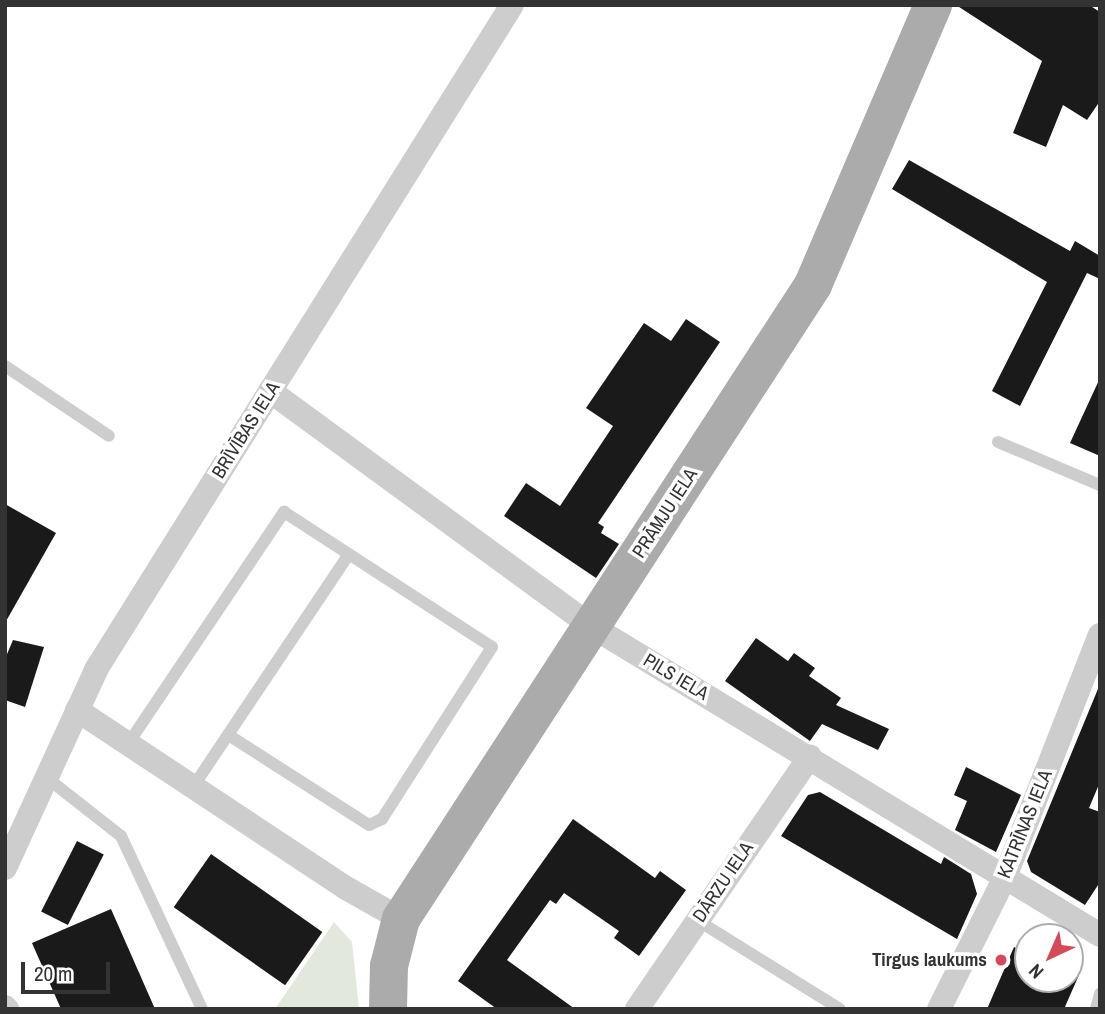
<!DOCTYPE html>
<html>
<head>
<meta charset="utf-8">
<style>
	body { margin:0 }
	#map { position:relative; width:1105px; height:1014px; overflow:hidden; background:#fff; font-family:"Archivo Narrow",sans-serif }
	div>[style] { position:absolute }
	.green>* { inset:0; background:#e3e8dd }
	.building>* { inset:0; background:#1a1a1a; transform-origin:0 0 }
	.lane>* { height:12px; margin:-6px; padding:0 6px; transform-origin:6px; border-radius:6px; background:#cdcdcd }
	.street>* { height:24px; margin:-12px; padding:0 12px; transform-origin:12px; border-radius:12px; background:#cdcdcd }
	.primary>* { height:38px; margin:-19px; padding:0 19px; transform-origin:19px; border-radius:19px; background:#ababab }
	.dots>* { width:19px; height:19px; translate:-50% -50%; box-sizing:border-box; border:4px solid #fff; border-radius:50% }
	span { translate:-50% -50%; white-space:nowrap; text-align:center; line-height:1.15; -webkit-text-stroke:7px #fff; paint-order:stroke }
	.street-label { font-size:19px; color:#333 }
	.poi-label { font-size:19px; color:#333; font-weight:700 }
	.right { translate:-100% -50%; text-align:right }
	.frame { position:absolute; inset:0; border:7px solid #333; pointer-events:none }
	.north { position:absolute; left:1014px; top:923px; width:70px; height:70px; box-sizing:border-box; background:#fff; border:2px solid #adadad; border-radius:50%; rotate:224deg; font-size:19px; font-weight:700; line-height:28px; text-align:center; color:#333 }
	.north::after { content:''; display:block; margin:auto; width:24px; height:32px; background:#d64958; clip-path:polygon(50% 0,100% 100%,50% 72%,0 100%) }
	.scale { position:absolute; left:21px; top:962px; width:89px; height:32px; box-sizing:border-box; border:4px solid #333; border-top:0; padding-left:9px; font-size:21px; line-height:24px; white-space:nowrap; color:#333; -webkit-text-stroke:5px #fff; paint-order:stroke }
</style>
</head>
<body>
<div id="map">
	<div class="green">
		<i style="clip-path:polygon(334px 922px,352px 942px,359px 1009px,275px 1009px)"></i>
	</div>
	<div class="building">
		<i style="clip-path:polygon(956px 5px,1089px 5px,1100px 12px,1100px 101px,1087px 120px,1063px 105px,1046px 147px,1013px 133px,1042px 61px)"></i>
		<i style="clip-path:polygon(909px 160px,1070px 251px,1075px 241px,1100px 256px,1100px 279px,1087px 273px,1020px 406px,992px 391px,1047px 282px,892px 189px)"></i>
		<i style="clip-path:polygon(686px 319px,720px 342px,598px 523px,604px 527px,601px 533px,619px 544px,596px 578px,504px 516px,526px 483px,560px 506px,613px 426px,586px 408px,644px 323px,671px 341px)"></i>
		<i style="clip-path:polygon(1100px 378px,1100px 456px,1070px 443px)"></i>
		<i style="clip-path:polygon(5px 504px,56px 533px,5px 623px)"></i>
		<i style="clip-path:polygon(756px 638px,788px 661px,794px 653px,815px 668px,809px 676px,841px 698px,836px 705px,889px 729px,878px 750px,822px 724px,810px 741px,725px 681px)"></i>
		<i style="clip-path:polygon(13px 640px,44px 647px,25px 707px,5px 700px,5px 659px)"></i>
		<i style="clip-path:polygon(1100px 684px,1100px 782px,1089px 808px,1100px 812px,1100px 882px,1085px 905px,1031px 872px,1027px 861px)"></i>
		<i style="clip-path:polygon(966px 767px,1021px 795px,996px 852px,955px 830px,967px 801px,954px 795px)"></i>
		<i style="clip-path:polygon(820px 792px,941px 864px,944px 857px,971px 874px,977px 894px,957px 939px,781px 836px,808px 795px)"></i>
		<i style="clip-path:polygon(573px 819px,655px 878px,660px 871px,686px 890px,639px 956px,614px 938px,619px 931px,564px 893px,556px 904px,550px 900px,507px 960px,575px 1009px,497px 1009px,458px 981px)"></i>
		<i style="left:77px;top:841px;width:30px;height:79px;rotate:27deg"></i>
		<i style="left:211px;top:854px;width:136px;height:65px;rotate:35deg"></i>
		<i style="clip-path:polygon(111px 909px,155px 1009px,61px 1009px,32px 943px)"></i>
		<i style="clip-path:polygon(1014px 947px,1028px 953px,1028px 979px,1070px 979px,1070px 971px,1079px 975px,1064px 1009px,987px 1009px)"></i>
	</div>
	<div class="lane">
		<i style="left:5px;top:366px;width:125px;rotate:33.9deg"></i>
		<i style="left:998px;top:442px;width:111px;rotate:22.9deg"></i>
		<i style="left:128px;top:744px;width:280px;rotate:-56.1deg"></i>
		<i style="left:284px;top:512px;width:248px;rotate:33deg"></i>
		<i style="left:492px;top:647px;width:204px;rotate:122.6deg"></i>
		<i style="left:382px;top:819px;width:14px;rotate:155deg"></i>
		<i style="left:369px;top:825px;width:167px;rotate:-147.4deg"></i>
		<i style="left:47px;top:778px;width:94px;rotate:38.1deg"></i>
		<i style="left:121px;top:836px;width:191px;rotate:64.9deg"></i>
		<i style="left:193px;top:787px;width:280px;rotate:-56.2deg"></i>
		<i style="left:697px;top:920px;width:168px;rotate:31.9deg"></i>
		<i style="left:1096px;top:1009px;width:16px;rotate:-75deg"></i>
	</div>
	<div class="street">
		<i style="left:270px;top:391px;width:398px;rotate:36.2deg"></i>
		<i style="left:591px;top:626px;width:595px;rotate:31.26deg"></i>
		<i style="left:77px;top:710px;width:323px;rotate:33.5deg"></i>
		<i style="left:346px;top:888px;width:63px;rotate:29.4deg"></i>
		<i style="left:5px;top:868px;width:220px;rotate:-65.3deg"></i>
		<i style="left:97px;top:668px;width:782px;rotate:-57.96deg"></i>
		<i style="left:5px;top:1007px;width:3px;rotate:45deg"></i>
		<i style="left:637px;top:1009px;width:306px;rotate:-55.6deg"></i>
		<i style="left:939px;top:1009px;width:148px;rotate:-63.4deg"></i>
		<i style="left:1005px;top:877px;width:260px;rotate:-68.6deg"></i>
	</div>
	<div class="primary">
		<i style="left:388px;top:1009px;width:43px;rotate:-88.7deg"></i>
		<i style="left:389px;top:966px;width:49px;rotate:-75.7deg"></i>
		<i style="left:401px;top:919px;width:756px;rotate:-56.98deg"></i>
		<i style="left:813px;top:285px;width:305px;rotate:-66.8deg"></i>
	</div>
	<div class="dots">
		<i style="left:1001px;top:960px;background:#d64958"></i>
	</div>
	<div class="street-label">
		<span style="left:246px;top:430px;rotate:-58deg">BRĪVĪBAS IELA</span>
		<span style="left:665px;top:513px;rotate:-57deg">PRĀMJU IELA</span>
		<span style="left:676px;top:677px;rotate:31deg">PILS IELA</span>
		<span style="left:1025px;top:824px;rotate:-68deg">KATRĪNAS IELA</span>
		<span style="left:723px;top:882px;rotate:-56deg">DĀRZU IELA</span>
	</div>
	<div class="poi-label">
		<span class="right" style="left:987px;top:960px">Tirgus laukums</span>
	</div>
	<div class="frame"></div>
	<div class="north">N</div>
	<div class="scale">20 m</div>
</div>
</body>
</html>
